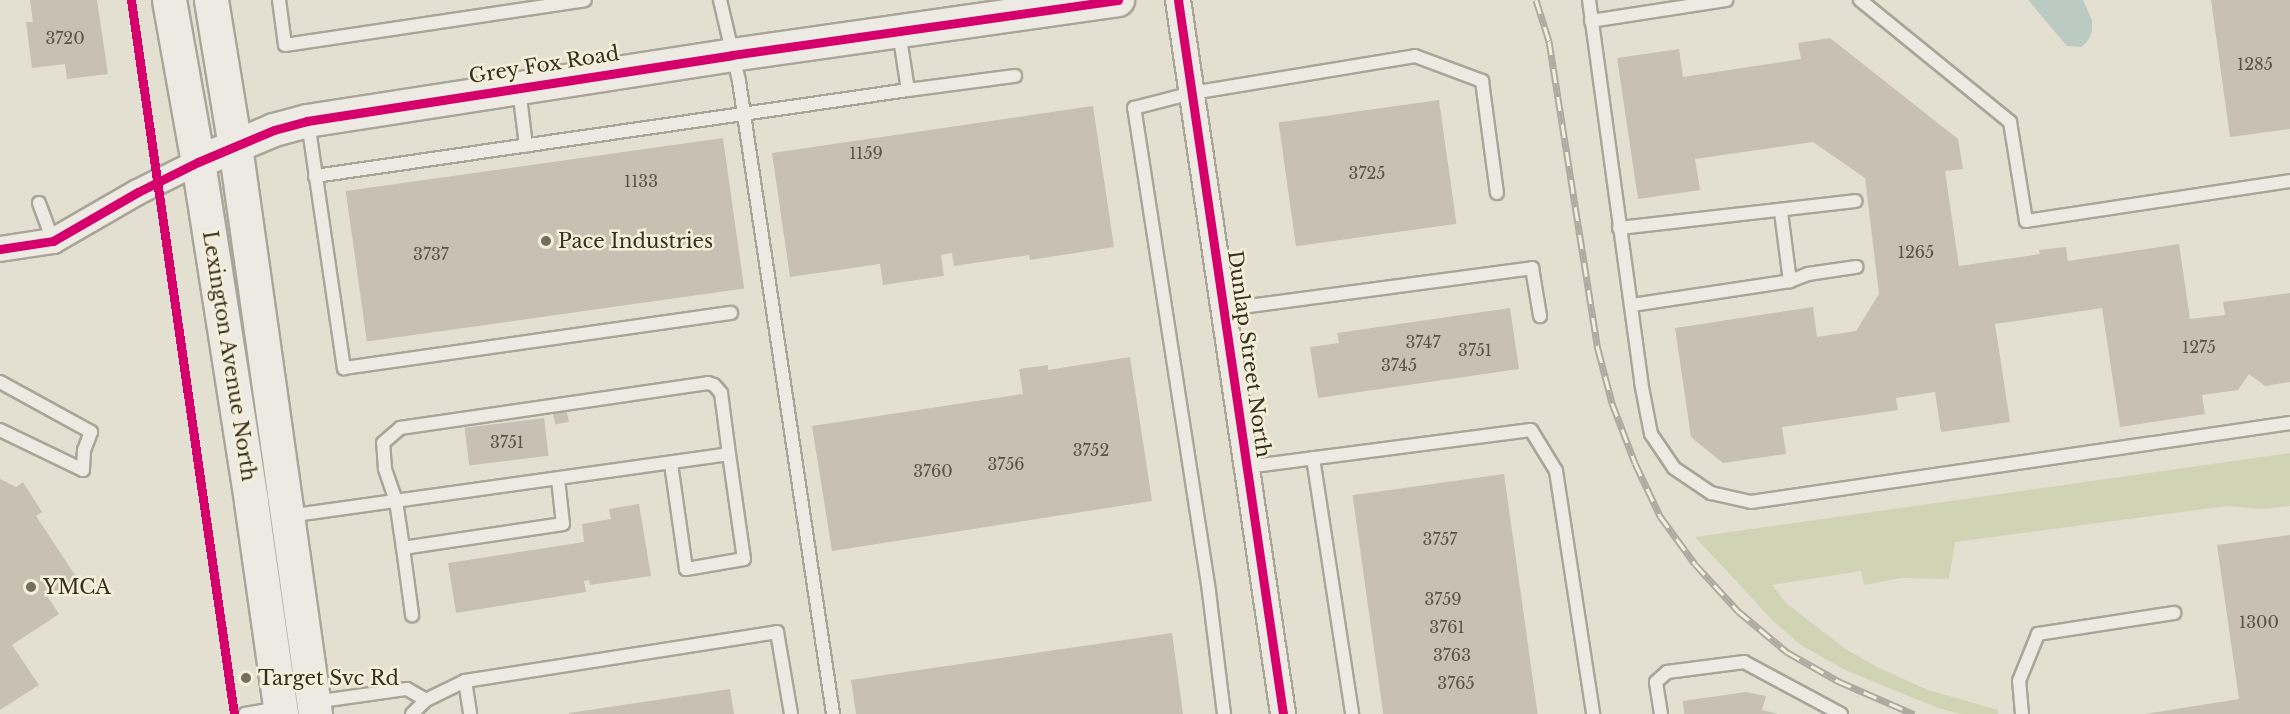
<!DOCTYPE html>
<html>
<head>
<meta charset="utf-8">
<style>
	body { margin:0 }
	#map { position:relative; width:2290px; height:714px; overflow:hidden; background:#e4e0d1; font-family:"Libre Baskerville",serif }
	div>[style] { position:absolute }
	.green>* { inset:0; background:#d0d4b4 }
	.water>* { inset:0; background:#bbcac2 }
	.building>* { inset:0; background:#c8c0b2; transform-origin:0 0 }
	.roads { filter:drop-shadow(2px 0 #aaa599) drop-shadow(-2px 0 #aaa599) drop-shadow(0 2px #aaa599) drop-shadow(0 -2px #aaa599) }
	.service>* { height:12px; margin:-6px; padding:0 6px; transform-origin:6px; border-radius:6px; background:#eceae2 }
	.minor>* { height:24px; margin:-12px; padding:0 12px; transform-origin:12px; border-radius:12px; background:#eceae2 }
	.tertiary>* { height:32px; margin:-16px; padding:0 16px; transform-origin:16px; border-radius:16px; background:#eceae2 }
	.secondary>* { height:33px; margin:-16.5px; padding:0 16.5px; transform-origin:16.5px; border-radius:16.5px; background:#eceae2 }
	.rail>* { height:7px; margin-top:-3.5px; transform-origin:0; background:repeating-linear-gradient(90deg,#f4efd8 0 14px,#adaaa1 0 28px); box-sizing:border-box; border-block:2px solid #adaaa1 }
	.cycleway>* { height:9px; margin:-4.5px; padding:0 4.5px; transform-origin:4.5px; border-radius:4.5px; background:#d6006c }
	.dots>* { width:16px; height:16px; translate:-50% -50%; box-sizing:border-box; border:3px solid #f4efd8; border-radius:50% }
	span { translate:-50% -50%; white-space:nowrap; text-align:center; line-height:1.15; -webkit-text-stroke:5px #f4efd8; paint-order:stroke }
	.number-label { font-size:16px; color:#5d5345 }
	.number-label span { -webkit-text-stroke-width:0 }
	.street-label { font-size:20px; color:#392f21 }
	.poi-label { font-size:20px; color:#392f21 }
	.left { translate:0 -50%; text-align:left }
</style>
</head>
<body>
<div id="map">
	<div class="green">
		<i style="clip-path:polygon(2290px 453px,2290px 506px,2261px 509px,2227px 506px,1955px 542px,1949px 579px,1901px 578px,1864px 585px,1861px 571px,1772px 585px,1786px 603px,1844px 648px,1877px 667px,1928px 690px,1998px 710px,1998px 714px,1961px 714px,1938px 708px,1845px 670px,1801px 645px,1774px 622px,1695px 537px)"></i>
	</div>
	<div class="water">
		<i style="clip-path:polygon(2028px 0,2083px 0,2092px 20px,2092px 32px,2087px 42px,2081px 47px,2067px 46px)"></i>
	</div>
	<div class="building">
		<i style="clip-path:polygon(30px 0,97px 0,108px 74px,67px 79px,65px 64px,32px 68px,26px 22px,33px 22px)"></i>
		<i style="clip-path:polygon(2211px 0,2290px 0,2290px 129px,2230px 137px)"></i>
		<i style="clip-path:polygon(1830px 38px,1958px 139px,1963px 169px,1945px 171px,1959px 266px,2040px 254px,2039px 250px,2066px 247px,2068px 261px,2179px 244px,2190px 319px,2225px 315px,2223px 302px,2290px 293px,2290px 382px,2265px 386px,2249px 374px,2238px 390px,2202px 395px,2205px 414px,2120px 427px,2102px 308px,1995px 324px,2010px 422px,1941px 432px,1935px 392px,1896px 398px,1898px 410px,1782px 427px,1786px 454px,1723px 463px,1691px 437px,1675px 328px,1813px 307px,1817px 337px,1856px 331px,1879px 294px,1865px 178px,1813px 142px,1695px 159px,1700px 190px,1638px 199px,1617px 58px,1679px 49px,1683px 77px,1801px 59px,1798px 43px)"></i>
		<i style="left:1439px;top:100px;width:125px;height:162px;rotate:82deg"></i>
		<i style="clip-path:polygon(1093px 106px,1114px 247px,1030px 260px,1029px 255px,954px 266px,952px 253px,941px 255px,944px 276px,883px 285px,880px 264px,790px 277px,772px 153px)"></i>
		<i style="left:723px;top:138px;width:152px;height:381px;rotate:82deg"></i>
		<i style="clip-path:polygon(1510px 308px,1519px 369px,1318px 398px,1310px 347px,1339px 343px,1337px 333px)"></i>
		<i style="clip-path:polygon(1130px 357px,1152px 501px,832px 551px,812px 426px,1023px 394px,1019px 369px,1048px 365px,1048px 370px)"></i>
		<i style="left:566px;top:408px;width:14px;height:14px;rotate:78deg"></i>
		<i style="left:544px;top:418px;width:38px;height:80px;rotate:83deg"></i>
		<i style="left:1504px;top:474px;width:243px;height:153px;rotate:82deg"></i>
		<i style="clip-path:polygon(0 479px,16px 487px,23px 482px,42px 512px,36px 516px,77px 578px,48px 597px,59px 614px,12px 645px,39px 685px,0 710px)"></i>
		<i style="clip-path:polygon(639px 504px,651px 576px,590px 585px,589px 580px,584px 581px,586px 592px,456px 613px,448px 563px,584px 542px,582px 524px,611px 519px,609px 509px)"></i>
		<i style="clip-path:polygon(2290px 535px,2290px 714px,2145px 714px,2239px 699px,2217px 545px)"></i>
		<i style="clip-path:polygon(1172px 633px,1183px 714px,856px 714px,851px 680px)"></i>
		<i style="clip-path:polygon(730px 689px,734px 714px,569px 714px,569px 713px)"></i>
		<i style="clip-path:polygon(1746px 692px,1766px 696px,1762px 710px,1778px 714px,1684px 714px,1683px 701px)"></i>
	</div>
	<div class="roads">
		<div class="service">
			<i style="left:279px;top:0;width:45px;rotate:82.4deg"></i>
			<i style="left:285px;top:45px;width:303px;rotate:-8.5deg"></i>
			<i style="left:720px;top:0;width:83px;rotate:76.8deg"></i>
			<i style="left:739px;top:81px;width:640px;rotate:81.55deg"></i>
			<i style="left:1589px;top:0;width:386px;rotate:82.2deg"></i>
			<i style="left:1641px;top:382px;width:53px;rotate:79.1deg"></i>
			<i style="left:1651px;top:434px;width:41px;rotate:55.9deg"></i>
			<i style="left:1674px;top:468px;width:45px;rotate:34deg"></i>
			<i style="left:1711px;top:493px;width:41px;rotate:12.7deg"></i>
			<i style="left:1751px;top:502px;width:545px;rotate:-8.34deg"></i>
			<i style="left:1860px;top:0;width:193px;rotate:39.1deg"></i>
			<i style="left:2010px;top:122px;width:100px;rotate:80.8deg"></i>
			<i style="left:2026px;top:221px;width:267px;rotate:-8.6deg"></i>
			<i style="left:1591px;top:21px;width:137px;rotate:-8.8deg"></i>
			<i style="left:519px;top:89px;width:57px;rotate:83deg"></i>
			<i style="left:908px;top:90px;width:108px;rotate:-7.5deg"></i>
			<i style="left:308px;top:122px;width:249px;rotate:81.7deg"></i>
			<i style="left:344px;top:368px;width:391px;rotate:-8.1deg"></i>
			<i style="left:315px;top:176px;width:599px;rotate:-8.25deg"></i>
			<i style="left:908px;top:90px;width:59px;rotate:-98.8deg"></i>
			<i style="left:39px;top:203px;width:40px;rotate:69.8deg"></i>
			<i style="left:1781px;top:212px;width:70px;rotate:82.6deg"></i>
			<i style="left:1619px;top:228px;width:238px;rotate:-6.5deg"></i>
			<i style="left:1632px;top:305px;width:160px;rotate:-8.6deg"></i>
			<i style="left:1790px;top:281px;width:19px;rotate:-21deg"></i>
			<i style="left:1808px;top:274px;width:49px;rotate:-8.3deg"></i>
			<i style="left:1225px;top:316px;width:26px;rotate:-23deg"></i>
			<i style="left:1249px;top:306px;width:286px;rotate:-7.6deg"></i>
			<i style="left:1532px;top:268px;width:49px;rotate:80.5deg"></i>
			<i style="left:0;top:382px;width:104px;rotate:28.8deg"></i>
			<i style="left:91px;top:432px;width:19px;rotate:111deg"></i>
			<i style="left:84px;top:450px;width:20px;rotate:93deg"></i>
			<i style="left:83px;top:470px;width:92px;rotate:-154.3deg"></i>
			<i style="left:1313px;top:458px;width:259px;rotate:81.3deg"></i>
			<i style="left:1246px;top:467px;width:287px;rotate:-7.4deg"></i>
			<i style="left:1531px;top:430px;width:48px;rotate:58.6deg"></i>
			<i style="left:1556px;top:471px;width:246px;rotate:81.3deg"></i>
			<i style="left:558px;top:479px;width:45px;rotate:83.7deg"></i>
			<i style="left:563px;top:524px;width:162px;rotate:171.5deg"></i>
			<i style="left:403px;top:548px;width:48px;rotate:-98.5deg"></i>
			<i style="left:396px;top:501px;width:34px;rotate:-109deg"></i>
			<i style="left:385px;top:469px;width:26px;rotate:-94deg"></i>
			<i style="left:383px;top:443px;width:23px;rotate:-41deg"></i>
			<i style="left:400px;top:428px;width:311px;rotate:-8.3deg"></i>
			<i style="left:708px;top:383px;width:6px;rotate:18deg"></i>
			<i style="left:714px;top:385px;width:11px;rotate:49deg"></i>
			<i style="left:721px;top:393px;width:62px;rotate:82.5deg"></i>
			<i style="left:288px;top:516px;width:445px;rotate:-8deg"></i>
			<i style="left:729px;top:454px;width:106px;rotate:81.9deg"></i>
			<i style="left:744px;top:559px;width:59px;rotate:170.2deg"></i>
			<i style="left:686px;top:569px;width:107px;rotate:-98.1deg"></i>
			<i style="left:403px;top:548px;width:68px;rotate:82.3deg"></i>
			<i style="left:465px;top:681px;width:316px;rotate:-8.9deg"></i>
			<i style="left:777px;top:632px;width:83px;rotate:80.3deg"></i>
			<i style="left:314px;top:702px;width:94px;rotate:-8deg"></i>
			<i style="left:407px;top:689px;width:22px;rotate:30deg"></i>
			<i style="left:245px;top:714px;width:35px;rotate:-10deg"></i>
			<i style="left:412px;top:714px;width:20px;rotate:-45deg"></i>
			<i style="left:426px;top:700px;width:43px;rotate:-26deg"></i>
			<i style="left:465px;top:681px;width:33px;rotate:81deg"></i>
			<i style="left:1224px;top:714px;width:124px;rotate:-97deg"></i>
			<i style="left:1209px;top:591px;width:489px;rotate:-98.8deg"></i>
			<i style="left:1134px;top:108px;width:60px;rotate:-14.5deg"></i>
			<i style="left:1192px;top:93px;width:226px;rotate:-9.4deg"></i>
			<i style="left:1415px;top:56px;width:72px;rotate:20.5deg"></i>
			<i style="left:1482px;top:81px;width:113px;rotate:82.4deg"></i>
			<i style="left:1661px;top:714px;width:32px;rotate:-99deg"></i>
			<i style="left:1656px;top:682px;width:15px;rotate:-42deg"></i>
			<i style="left:1667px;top:672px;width:78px;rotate:-7.4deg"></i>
			<i style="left:1744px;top:662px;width:110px;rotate:28.2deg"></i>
			<i style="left:2022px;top:714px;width:33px;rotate:-95deg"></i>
			<i style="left:2019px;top:681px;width:51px;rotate:-68deg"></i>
			<i style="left:2038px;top:634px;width:138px;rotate:-8.8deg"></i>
		</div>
		<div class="minor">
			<i style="left:1178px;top:0;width:722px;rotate:81.63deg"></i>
			<i style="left:0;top:249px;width:54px;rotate:-8.6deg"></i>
			<i style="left:53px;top:241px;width:98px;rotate:-30deg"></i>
			<i style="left:138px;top:192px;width:67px;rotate:-26.6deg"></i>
		</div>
		<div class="tertiary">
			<i style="left:198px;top:162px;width:82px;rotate:-22.8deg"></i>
			<i style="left:274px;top:130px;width:34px;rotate:-15deg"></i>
			<i style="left:307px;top:121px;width:430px;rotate:-8.8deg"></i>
			<i style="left:732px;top:55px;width:390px;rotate:-8.1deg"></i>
		</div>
		<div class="secondary">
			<i style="left:169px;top:0;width:165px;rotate:79.9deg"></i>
			<i style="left:198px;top:162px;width:344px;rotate:81.1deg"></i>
			<i style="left:251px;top:502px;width:214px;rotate:81.9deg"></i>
			<i style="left:211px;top:0;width:148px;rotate:80.7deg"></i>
			<i style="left:235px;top:146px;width:574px;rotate:81.98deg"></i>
		</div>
	</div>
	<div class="rail">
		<i style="left:1536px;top:0;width:43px;rotate:72.4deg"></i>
		<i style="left:1549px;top:41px;width:312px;rotate:81deg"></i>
		<i style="left:1598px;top:349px;width:56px;rotate:75.5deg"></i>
		<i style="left:1612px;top:403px;width:64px;rotate:69deg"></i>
		<i style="left:1635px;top:463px;width:59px;rotate:64.7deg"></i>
		<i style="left:1660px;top:516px;width:59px;rotate:53.9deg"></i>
		<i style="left:1695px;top:564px;width:64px;rotate:47.5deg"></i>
		<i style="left:1738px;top:611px;width:64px;rotate:39.9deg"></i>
		<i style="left:1787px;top:652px;width:59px;rotate:29.6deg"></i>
		<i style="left:1838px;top:681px;width:83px;rotate:23.5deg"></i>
	</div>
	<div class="cycleway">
		<i style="left:131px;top:0;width:721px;rotate:81.79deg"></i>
		<i style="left:1178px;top:0;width:722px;rotate:81.63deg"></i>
		<i style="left:0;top:249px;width:54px;rotate:-8.6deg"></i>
		<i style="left:53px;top:241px;width:98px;rotate:-30deg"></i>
		<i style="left:138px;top:192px;width:67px;rotate:-26.6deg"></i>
		<i style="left:198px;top:162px;width:82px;rotate:-22.8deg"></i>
		<i style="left:274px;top:130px;width:34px;rotate:-15deg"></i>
		<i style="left:307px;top:121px;width:430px;rotate:-8.8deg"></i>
		<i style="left:732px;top:55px;width:390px;rotate:-8.1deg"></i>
	</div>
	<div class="dots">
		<i style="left:546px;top:241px;background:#756d5f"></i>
		<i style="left:31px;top:587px;background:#756d5f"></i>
		<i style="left:246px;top:678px;background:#756d5f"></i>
	</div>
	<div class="number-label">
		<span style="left:65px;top:38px">3720</span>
		<span style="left:2255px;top:64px">1285</span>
		<span style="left:866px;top:153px">1159</span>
		<span style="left:1367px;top:173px">3725</span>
		<span style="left:641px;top:181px">1133</span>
		<span style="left:1916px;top:252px">1265</span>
		<span style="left:431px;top:254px">3737</span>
		<span style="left:1423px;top:342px">3747</span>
		<span style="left:2199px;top:347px">1275</span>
		<span style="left:1475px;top:350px">3751</span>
		<span style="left:1399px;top:365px">3745</span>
		<span style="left:507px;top:442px">3751</span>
		<span style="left:1091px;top:450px">3752</span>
		<span style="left:1006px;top:464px">3756</span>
		<span style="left:933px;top:471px">3760</span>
		<span style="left:1440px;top:539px">3757</span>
		<span style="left:1443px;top:599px">3759</span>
		<span style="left:2259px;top:622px">1300</span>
		<span style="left:1447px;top:627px">3761</span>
		<span style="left:1452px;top:655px">3763</span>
		<span style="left:1456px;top:683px">3765</span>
	</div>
	<div class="street-label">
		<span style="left:544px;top:65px;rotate:-9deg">Grey Fox Road</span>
		<span style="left:1249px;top:354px;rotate:82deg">Dunlap Street North</span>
		<span style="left:229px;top:356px;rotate:81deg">Lexington Avenue North</span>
	</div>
	<div class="poi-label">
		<span class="left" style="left:558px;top:241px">Pace Industries</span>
		<span class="left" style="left:43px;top:587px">YMCA</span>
		<span class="left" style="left:258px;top:678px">Target Svc Rd</span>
	</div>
</div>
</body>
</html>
